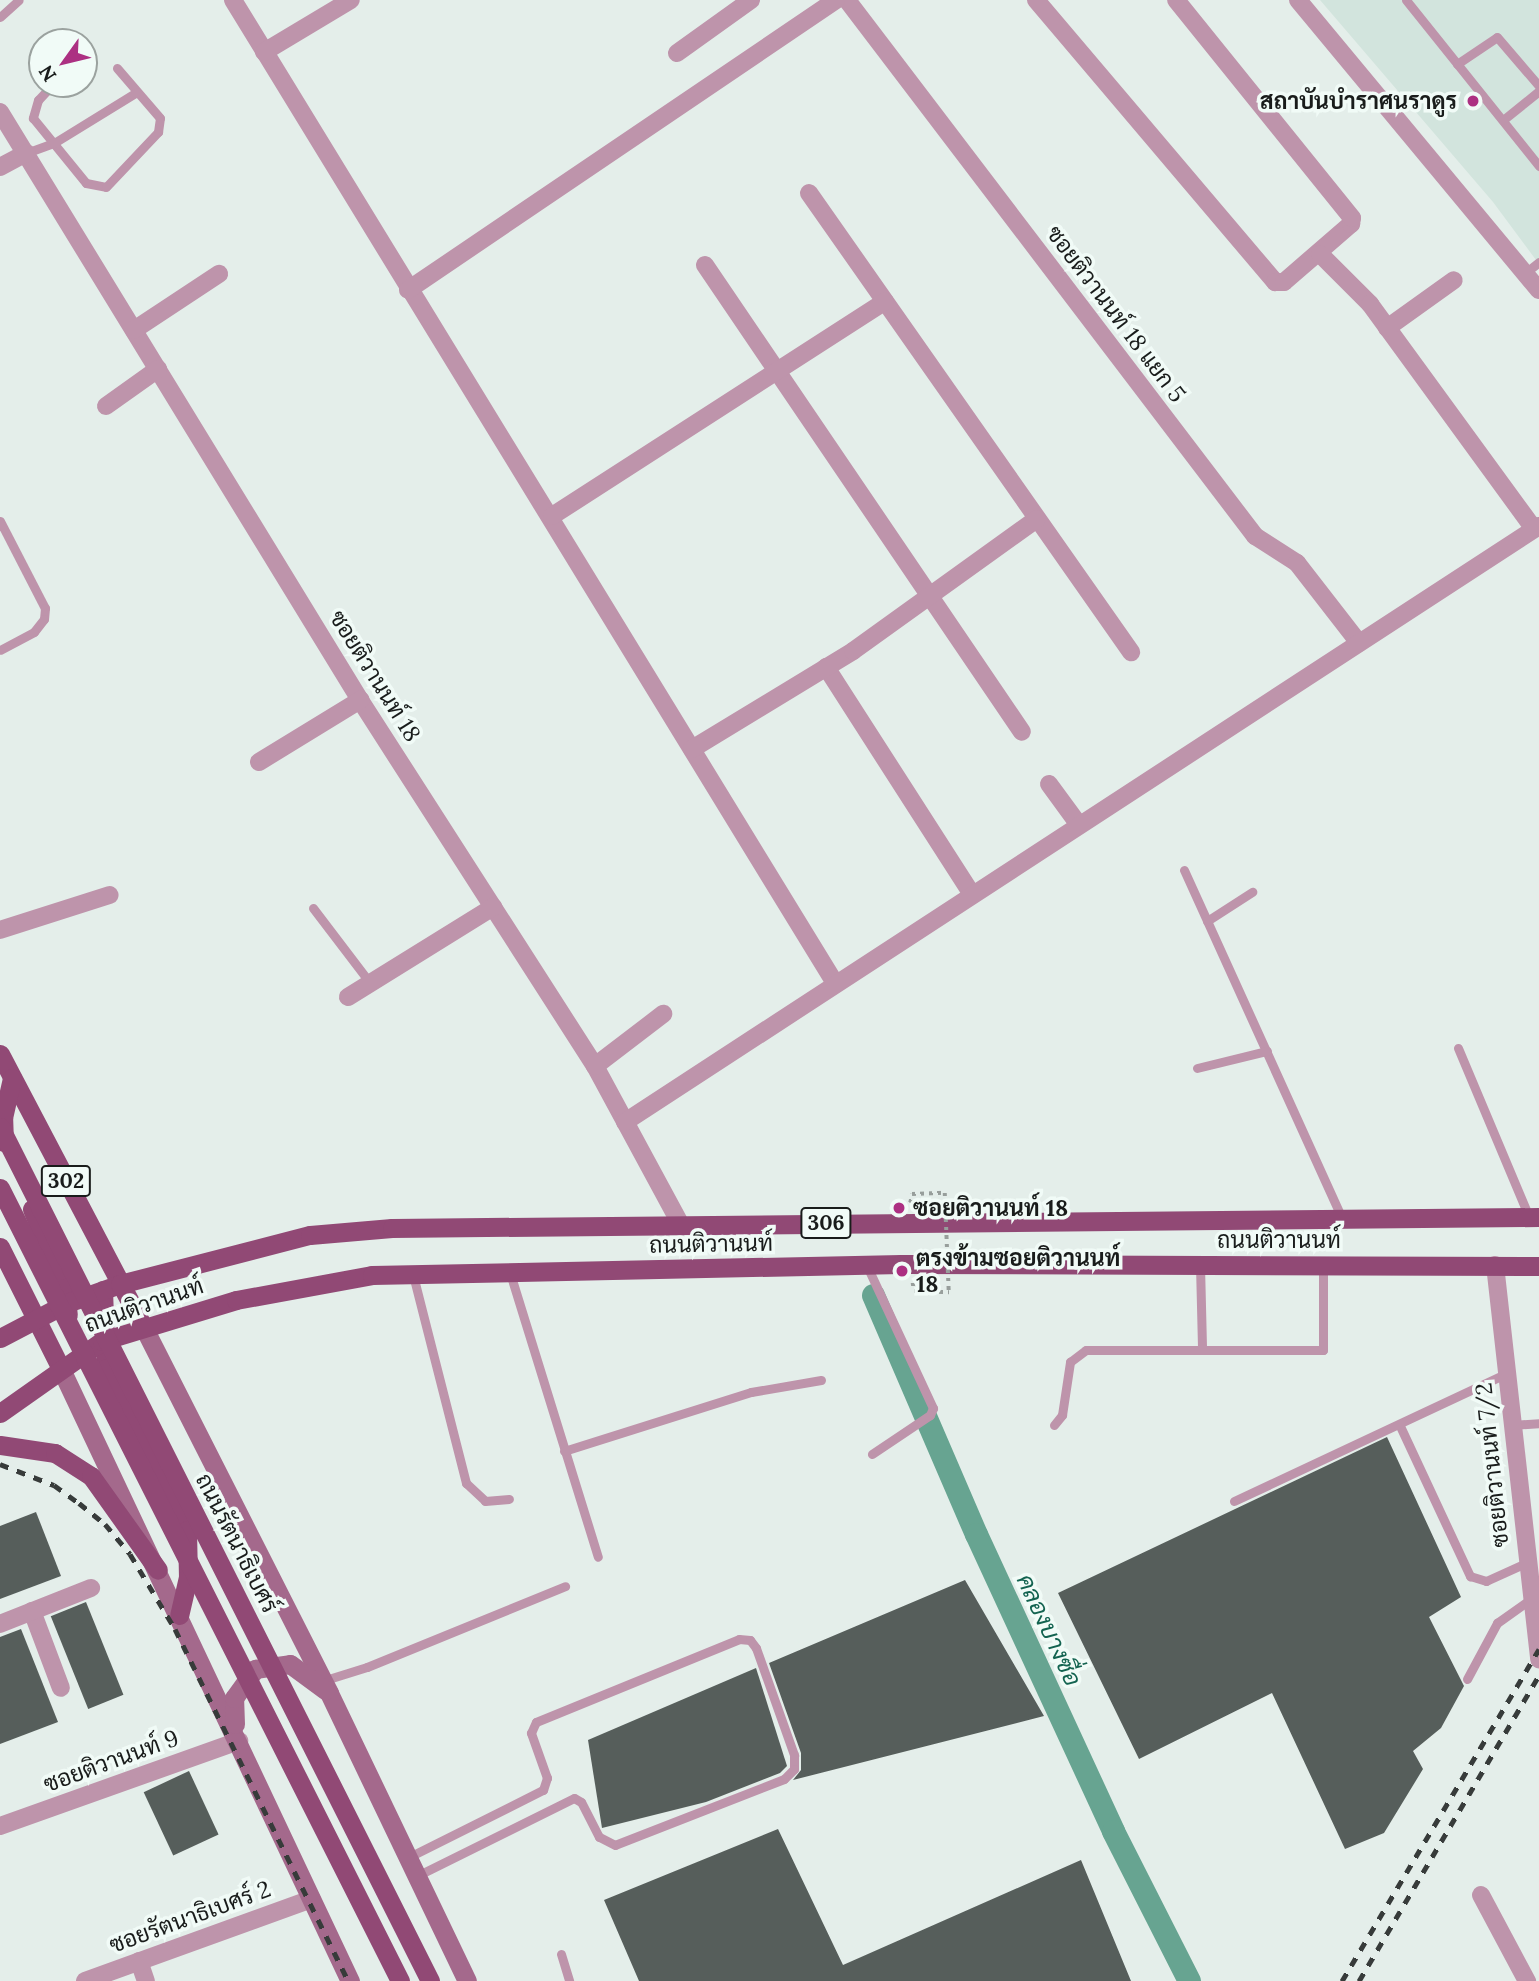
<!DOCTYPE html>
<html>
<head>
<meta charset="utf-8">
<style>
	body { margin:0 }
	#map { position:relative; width:1539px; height:1981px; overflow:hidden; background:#e4eeea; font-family:Lora,Sarabun,serif }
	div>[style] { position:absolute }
	.built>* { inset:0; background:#d2e4dd }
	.canal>* { height:23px; margin:-11.5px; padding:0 11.5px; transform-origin:11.5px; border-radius:11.5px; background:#67a491 }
	.building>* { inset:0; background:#565e5b; transform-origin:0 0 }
	.path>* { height:3.5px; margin-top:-1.75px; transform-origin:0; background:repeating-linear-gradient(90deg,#979e9b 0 3.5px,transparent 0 8.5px) }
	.service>* { height:9px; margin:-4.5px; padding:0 4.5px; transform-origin:4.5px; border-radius:4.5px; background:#be94ab }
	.minor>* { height:18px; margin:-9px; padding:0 9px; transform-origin:9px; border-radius:9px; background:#be94ab }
	.secondary>* { height:19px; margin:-9.5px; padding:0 9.5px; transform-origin:9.5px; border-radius:9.5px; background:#a4698c }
	.primary>* { height:19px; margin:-9.5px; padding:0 9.5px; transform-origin:9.5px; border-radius:9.5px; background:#914975 }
	.rail>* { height:5px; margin-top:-2.5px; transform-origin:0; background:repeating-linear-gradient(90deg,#373b3a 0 9px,transparent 0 18px) }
	.path-bridge>* { height:3.5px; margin-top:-1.75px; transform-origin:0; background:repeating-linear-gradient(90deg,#979e9b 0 3.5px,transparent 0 8.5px) }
	.primary-bridge>* { height:19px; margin:-9.5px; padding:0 9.5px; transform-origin:9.5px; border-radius:9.5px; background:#914975 }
	.dots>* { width:19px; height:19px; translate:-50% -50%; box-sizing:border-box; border:4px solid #f1fbf7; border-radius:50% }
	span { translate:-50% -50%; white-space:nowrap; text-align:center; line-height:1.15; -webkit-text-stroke:7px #f1fbf7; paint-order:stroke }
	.shield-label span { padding:2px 5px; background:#f1fbf7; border:2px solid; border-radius:5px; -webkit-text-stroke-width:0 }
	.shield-label { font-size:21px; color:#191c1b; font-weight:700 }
	.poi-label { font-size:23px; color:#191c1b; font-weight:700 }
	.right { translate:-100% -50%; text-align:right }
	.left { translate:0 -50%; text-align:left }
	.street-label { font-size:23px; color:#191c1b }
	.water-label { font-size:24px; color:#136350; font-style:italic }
	.north { position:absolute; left:28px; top:28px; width:70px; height:70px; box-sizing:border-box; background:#f1fbf7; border:2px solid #9ba29f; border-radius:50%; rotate:236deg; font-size:19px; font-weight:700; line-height:28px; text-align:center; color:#191c1b }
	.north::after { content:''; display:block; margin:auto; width:24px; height:32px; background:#ac3082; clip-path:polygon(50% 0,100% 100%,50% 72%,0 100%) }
</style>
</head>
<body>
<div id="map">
	<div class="built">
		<i style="clip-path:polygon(1320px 0,1539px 0,1539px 264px,1493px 202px)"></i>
	</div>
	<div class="canal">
		<i style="left:873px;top:1295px;width:260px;rotate:66.7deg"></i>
		<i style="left:976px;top:1534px;width:327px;rotate:65.2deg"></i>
		<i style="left:1113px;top:1831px;width:168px;rotate:63.1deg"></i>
	</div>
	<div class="building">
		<i style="clip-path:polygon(1387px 1437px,1461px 1597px,1429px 1617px,1464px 1686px,1441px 1728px,1413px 1751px,1423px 1769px,1384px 1833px,1345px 1849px,1272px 1693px,1139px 1759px,1058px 1593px)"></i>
		<i style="clip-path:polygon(36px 1512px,61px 1576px,0 1599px,0 1526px)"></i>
		<i style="clip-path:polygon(965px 1580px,1044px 1716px,793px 1780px,801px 1770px,801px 1753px,769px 1663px)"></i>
		<i style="left:86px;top:1602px;width:100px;height:38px;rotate:68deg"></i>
		<i style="clip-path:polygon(21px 1629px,58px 1722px,0 1744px,0 1637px)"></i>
		<i style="clip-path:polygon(756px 1668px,787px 1766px,780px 1773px,706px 1802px,602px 1828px,588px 1740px)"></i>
		<i style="left:189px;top:1771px;width:70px;height:50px;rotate:65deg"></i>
		<i style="clip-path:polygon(778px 1829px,843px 1965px,1081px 1860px,1131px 1981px,639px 1981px,604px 1900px)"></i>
	</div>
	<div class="path">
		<i style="left:910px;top:1203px;width:9px;rotate:-77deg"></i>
		<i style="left:912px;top:1194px;width:33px;rotate:-2deg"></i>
		<i style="left:913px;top:1283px;width:8px;rotate:83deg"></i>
		<i style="left:914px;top:1291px;width:35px;rotate:2deg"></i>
	</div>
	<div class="service">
		<i style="left:1406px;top:0;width:213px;rotate:51.3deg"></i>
		<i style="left:0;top:17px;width:25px;rotate:-42deg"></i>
		<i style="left:1457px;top:64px;width:48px;rotate:-34deg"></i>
		<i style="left:1497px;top:37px;width:65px;rotate:49.4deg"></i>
		<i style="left:53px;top:84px;width:22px;rotate:133deg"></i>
		<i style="left:38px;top:100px;width:19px;rotate:106deg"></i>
		<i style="left:33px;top:118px;width:84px;rotate:50.8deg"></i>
		<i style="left:86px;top:183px;width:20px;rotate:11deg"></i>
		<i style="left:106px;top:187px;width:76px;rotate:-46.6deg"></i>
		<i style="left:158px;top:132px;width:14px;rotate:-82deg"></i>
		<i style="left:160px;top:118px;width:66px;rotate:-130.7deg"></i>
		<i style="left:1503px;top:120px;width:46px;rotate:-38.9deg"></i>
		<i style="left:26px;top:153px;width:30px;rotate:-20deg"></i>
		<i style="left:54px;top:143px;width:97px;rotate:-31.6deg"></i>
		<i style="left:1525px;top:273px;width:18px;rotate:-38deg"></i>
		<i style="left:0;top:521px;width:98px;rotate:62.7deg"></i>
		<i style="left:45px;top:608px;width:11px;rotate:95deg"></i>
		<i style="left:44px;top:619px;width:16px;rotate:128deg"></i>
		<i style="left:34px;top:632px;width:38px;rotate:152deg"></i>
		<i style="left:1184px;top:870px;width:383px;rotate:65.6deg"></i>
		<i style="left:313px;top:908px;width:96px;rotate:52.7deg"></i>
		<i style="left:1207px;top:921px;width:54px;rotate:-32.8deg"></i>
		<i style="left:1458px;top:1048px;width:183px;rotate:67.2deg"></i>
		<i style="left:1197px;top:1068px;width:72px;rotate:-13.7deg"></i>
		<i style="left:1200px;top:1265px;width:84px;rotate:88.6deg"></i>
		<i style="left:867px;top:1266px;width:157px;rotate:65.1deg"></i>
		<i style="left:933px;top:1408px;width:8px;rotate:113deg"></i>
		<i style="left:930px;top:1415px;width:70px;rotate:146.1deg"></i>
		<i style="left:510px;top:1273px;width:297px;rotate:72.8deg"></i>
		<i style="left:413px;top:1275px;width:215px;rotate:75.7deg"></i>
		<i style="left:466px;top:1483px;width:26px;rotate:43deg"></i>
		<i style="left:485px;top:1501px;width:24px;rotate:-5deg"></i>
		<i style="left:1054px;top:1425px;width:13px;rotate:-51deg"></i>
		<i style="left:1062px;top:1415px;width:54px;rotate:-81.4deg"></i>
		<i style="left:1070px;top:1362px;width:20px;rotate:-37deg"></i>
		<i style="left:1086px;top:1350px;width:237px"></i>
		<i style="left:1323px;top:1350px;width:85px;rotate:-90deg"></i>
		<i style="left:1512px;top:1425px;width:27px;rotate:-4deg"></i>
		<i style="left:1400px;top:1426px;width:166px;rotate:65deg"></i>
		<i style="left:1470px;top:1576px;width:17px;rotate:17deg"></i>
		<i style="left:1486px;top:1581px;width:46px;rotate:-24.3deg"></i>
		<i style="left:564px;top:1451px;width:196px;rotate:-17.5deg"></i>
		<i style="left:751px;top:1392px;width:71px;rotate:-9.7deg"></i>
		<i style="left:1234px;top:1501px;width:302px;rotate:-25.1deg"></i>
		<i style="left:1467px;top:1679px;width:64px;rotate:-61.8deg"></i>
		<i style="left:1497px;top:1623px;width:43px;rotate:-35.5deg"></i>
		<i style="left:322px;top:1681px;width:47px;rotate:-17.3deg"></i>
		<i style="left:367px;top:1667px;width:214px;rotate:-22.2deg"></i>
		<i style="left:409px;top:1857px;width:150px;rotate:-26.6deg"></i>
		<i style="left:543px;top:1790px;width:13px;rotate:-72deg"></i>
		<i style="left:547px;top:1778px;width:48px;rotate:-109.6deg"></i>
		<i style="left:531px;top:1733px;width:12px;rotate:-66deg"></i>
		<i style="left:536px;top:1722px;width:219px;rotate:-22.2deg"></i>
		<i style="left:739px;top:1639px;width:11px;rotate:5deg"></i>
		<i style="left:750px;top:1640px;width:10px;rotate:53deg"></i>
		<i style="left:756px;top:1648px;width:114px;rotate:70.4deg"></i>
		<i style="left:794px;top:1755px;width:14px;rotate:90deg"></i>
		<i style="left:794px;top:1769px;width:14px;rotate:135deg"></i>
		<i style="left:784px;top:1779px;width:181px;rotate:158.7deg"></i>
		<i style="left:615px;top:1845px;width:18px;rotate:-153deg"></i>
		<i style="left:599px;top:1837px;width:39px;rotate:-117deg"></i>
		<i style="left:581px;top:1802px;width:8px;rotate:-150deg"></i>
		<i style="left:574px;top:1798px;width:175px;rotate:153.6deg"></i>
		<i style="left:561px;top:1954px;width:28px;rotate:73deg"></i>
	</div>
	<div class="minor">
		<i style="left:233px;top:0;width:1153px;rotate:58.52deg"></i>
		<i style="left:847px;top:0;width:674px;rotate:52.72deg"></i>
		<i style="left:1255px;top:536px;width:50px;rotate:32.7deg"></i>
		<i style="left:1297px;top:563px;width:101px;rotate:52.2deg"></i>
		<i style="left:1036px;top:0;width:370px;rotate:49.7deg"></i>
		<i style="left:1275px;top:282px;width:9px"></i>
		<i style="left:1284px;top:282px;width:89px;rotate:-40.9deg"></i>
		<i style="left:1351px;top:224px;width:6px;rotate:-81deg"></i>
		<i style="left:1352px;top:218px;width:280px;rotate:-128.9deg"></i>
		<i style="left:1298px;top:0;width:377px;rotate:50.3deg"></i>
		<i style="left:264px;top:52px;width:101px;rotate:-30.9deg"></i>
		<i style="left:677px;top:53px;width:91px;rotate:-35.6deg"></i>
		<i style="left:0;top:112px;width:689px;rotate:58.52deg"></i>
		<i style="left:360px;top:700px;width:435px;rotate:57.3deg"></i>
		<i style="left:595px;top:1066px;width:181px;rotate:61.6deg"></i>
		<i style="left:0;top:167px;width:30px;rotate:-28deg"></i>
		<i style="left:809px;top:193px;width:561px;rotate:54.95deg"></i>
		<i style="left:1320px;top:254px;width:71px;rotate:45deg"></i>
		<i style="left:1370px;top:304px;width:278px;rotate:53.9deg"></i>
		<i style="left:705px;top:265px;width:564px;rotate:55.83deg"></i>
		<i style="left:408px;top:290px;width:517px;rotate:-34.12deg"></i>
		<i style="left:1387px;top:328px;width:82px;rotate:-35.6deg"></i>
		<i style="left:134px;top:330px;width:102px;rotate:-33.4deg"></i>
		<i style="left:106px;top:406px;width:64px;rotate:-35.4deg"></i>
		<i style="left:552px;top:516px;width:396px;rotate:-32.8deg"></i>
		<i style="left:826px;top:667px;width:270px;rotate:57.3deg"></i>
		<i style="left:692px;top:749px;width:188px;rotate:-31.3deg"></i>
		<i style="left:853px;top:651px;width:226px;rotate:-35.7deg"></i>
		<i style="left:259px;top:762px;width:119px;rotate:-31.5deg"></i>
		<i style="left:1049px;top:784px;width:51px;rotate:53.8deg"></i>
		<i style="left:0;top:930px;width:115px;rotate:-17.7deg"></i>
		<i style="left:348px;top:997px;width:171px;rotate:-31.8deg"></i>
		<i style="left:595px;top:1066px;width:86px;rotate:-37.4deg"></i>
		<i style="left:625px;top:1122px;width:1091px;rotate:-33.11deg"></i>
		<i style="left:1495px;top:1265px;width:397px;rotate:83.6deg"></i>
		<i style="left:32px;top:1611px;width:82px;rotate:69.4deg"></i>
		<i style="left:0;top:1624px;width:98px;rotate:-21.6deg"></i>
		<i style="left:0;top:1826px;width:254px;rotate:-19.6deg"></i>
		<i style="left:1481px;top:1895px;width:98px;rotate:61.9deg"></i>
		<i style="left:139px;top:1961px;width:21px;rotate:71deg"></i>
		<i style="left:85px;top:1981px;width:241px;rotate:-19.9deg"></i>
	</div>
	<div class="secondary">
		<i style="left:143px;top:1326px;width:411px;rotate:63.1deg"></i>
		<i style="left:329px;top:1693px;width:319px;rotate:64.4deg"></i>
		<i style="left:60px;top:1367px;width:679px;rotate:64.72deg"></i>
		<i style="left:235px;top:1724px;width:26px;rotate:-92deg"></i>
		<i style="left:234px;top:1698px;width:36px;rotate:-54deg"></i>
		<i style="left:255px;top:1669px;width:35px;rotate:-8deg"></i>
		<i style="left:290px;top:1664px;width:44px;rotate:36.6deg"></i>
	</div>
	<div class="primary">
		<i style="left:0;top:1054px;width:307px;rotate:62.3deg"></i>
		<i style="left:4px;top:1142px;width:24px;rotate:-92deg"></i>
		<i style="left:3px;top:1118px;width:41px;rotate:-77.3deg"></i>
		<i style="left:32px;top:1209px;width:86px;rotate:67.3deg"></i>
		<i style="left:65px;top:1288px;width:27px;rotate:84deg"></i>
		<i style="left:0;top:1247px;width:134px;rotate:63.4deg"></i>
		<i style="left:103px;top:1290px;width:78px;rotate:87.8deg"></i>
		<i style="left:106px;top:1368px;width:181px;rotate:63.4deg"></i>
		<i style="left:187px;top:1530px;width:47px;rotate:88.8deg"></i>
		<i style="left:188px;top:1577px;width:39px;rotate:103deg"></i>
		<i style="left:0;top:1338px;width:76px;rotate:-27.6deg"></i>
		<i style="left:67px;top:1303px;width:56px;rotate:-19.7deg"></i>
		<i style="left:120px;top:1284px;width:196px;rotate:-14.5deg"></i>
		<i style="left:310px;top:1235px;width:82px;rotate:-4.9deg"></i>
		<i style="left:392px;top:1228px;width:1147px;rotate:-0.55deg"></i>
		<i style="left:0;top:1413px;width:125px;rotate:-35.2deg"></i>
		<i style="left:102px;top:1341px;width:140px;rotate:-17deg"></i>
		<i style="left:236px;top:1300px;width:138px;rotate:-10.4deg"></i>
		<i style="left:372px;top:1275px;width:529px;rotate:-1.19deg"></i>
		<i style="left:901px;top:1264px;width:638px;rotate:0.18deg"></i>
		<i style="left:0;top:1445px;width:56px;rotate:8.3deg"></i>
		<i style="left:55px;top:1453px;width:43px;rotate:32.6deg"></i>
		<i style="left:91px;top:1476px;width:115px;rotate:54.5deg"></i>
	</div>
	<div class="rail">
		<i style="left:0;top:1464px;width:58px;rotate:21.3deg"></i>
		<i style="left:54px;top:1485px;width:31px;rotate:36deg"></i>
		<i style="left:79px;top:1503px;width:33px;rotate:39deg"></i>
		<i style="left:105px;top:1524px;width:39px;rotate:50deg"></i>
		<i style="left:130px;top:1554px;width:87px;rotate:59deg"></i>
		<i style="left:175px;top:1629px;width:392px;rotate:63.8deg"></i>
		<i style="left:1342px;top:1981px;width:386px;rotate:-59.3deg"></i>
		<i style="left:1359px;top:1981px;width:355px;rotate:-59.5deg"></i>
	</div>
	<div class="path-bridge">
		<i style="left:945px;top:1193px;width:99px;rotate:87.7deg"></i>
	</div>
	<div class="primary-bridge">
		<i style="left:0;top:1127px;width:956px;rotate:63.27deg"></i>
		<i style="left:0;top:1188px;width:888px;rotate:63.23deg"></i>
	</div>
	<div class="dots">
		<i style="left:1473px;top:101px;background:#ac3082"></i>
		<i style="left:899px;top:1208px;background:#ac3082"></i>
		<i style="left:902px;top:1271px;background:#ac3082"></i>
	</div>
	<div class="shield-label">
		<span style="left:66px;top:1181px">302</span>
		<span style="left:826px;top:1223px">306</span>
	</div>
	<div class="poi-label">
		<span class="right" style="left:1457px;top:101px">สถาบันบำราศนราดูร</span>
		<span class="left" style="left:913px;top:1208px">ซอยติวานนท์ 18</span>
		<span class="left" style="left:916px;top:1271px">ตรงข้ามซอยติวานนท์<br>18</span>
	</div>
	<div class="street-label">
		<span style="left:1116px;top:314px;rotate:53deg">ซอยติวานนท์ 18 แยก 5</span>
		<span style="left:375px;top:676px;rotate:58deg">ซอยติวานนท์ 18</span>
		<span style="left:1279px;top:1240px">ถนนติวานนท์</span>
		<span style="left:711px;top:1244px;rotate:-1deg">ถนนติวานนท์</span>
		<span style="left:144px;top:1305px;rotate:-19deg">ถนนติวานนท์</span>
		<span style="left:1492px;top:1465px;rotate:-96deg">ซอยติวานนท์ 7/2</span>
		<span style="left:237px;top:1543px;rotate:63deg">ถนนรัตนาธิเบศร์</span>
		<span style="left:111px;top:1761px;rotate:-20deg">ซอยติวานนท์ 9</span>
		<span style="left:190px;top:1917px;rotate:-20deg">ซอยรัตนาธิเบศร์ 2</span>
	</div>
	<div class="water-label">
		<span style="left:1049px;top:1630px;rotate:65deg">คลองบางซื่อ</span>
	</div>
	<div class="north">N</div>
</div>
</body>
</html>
